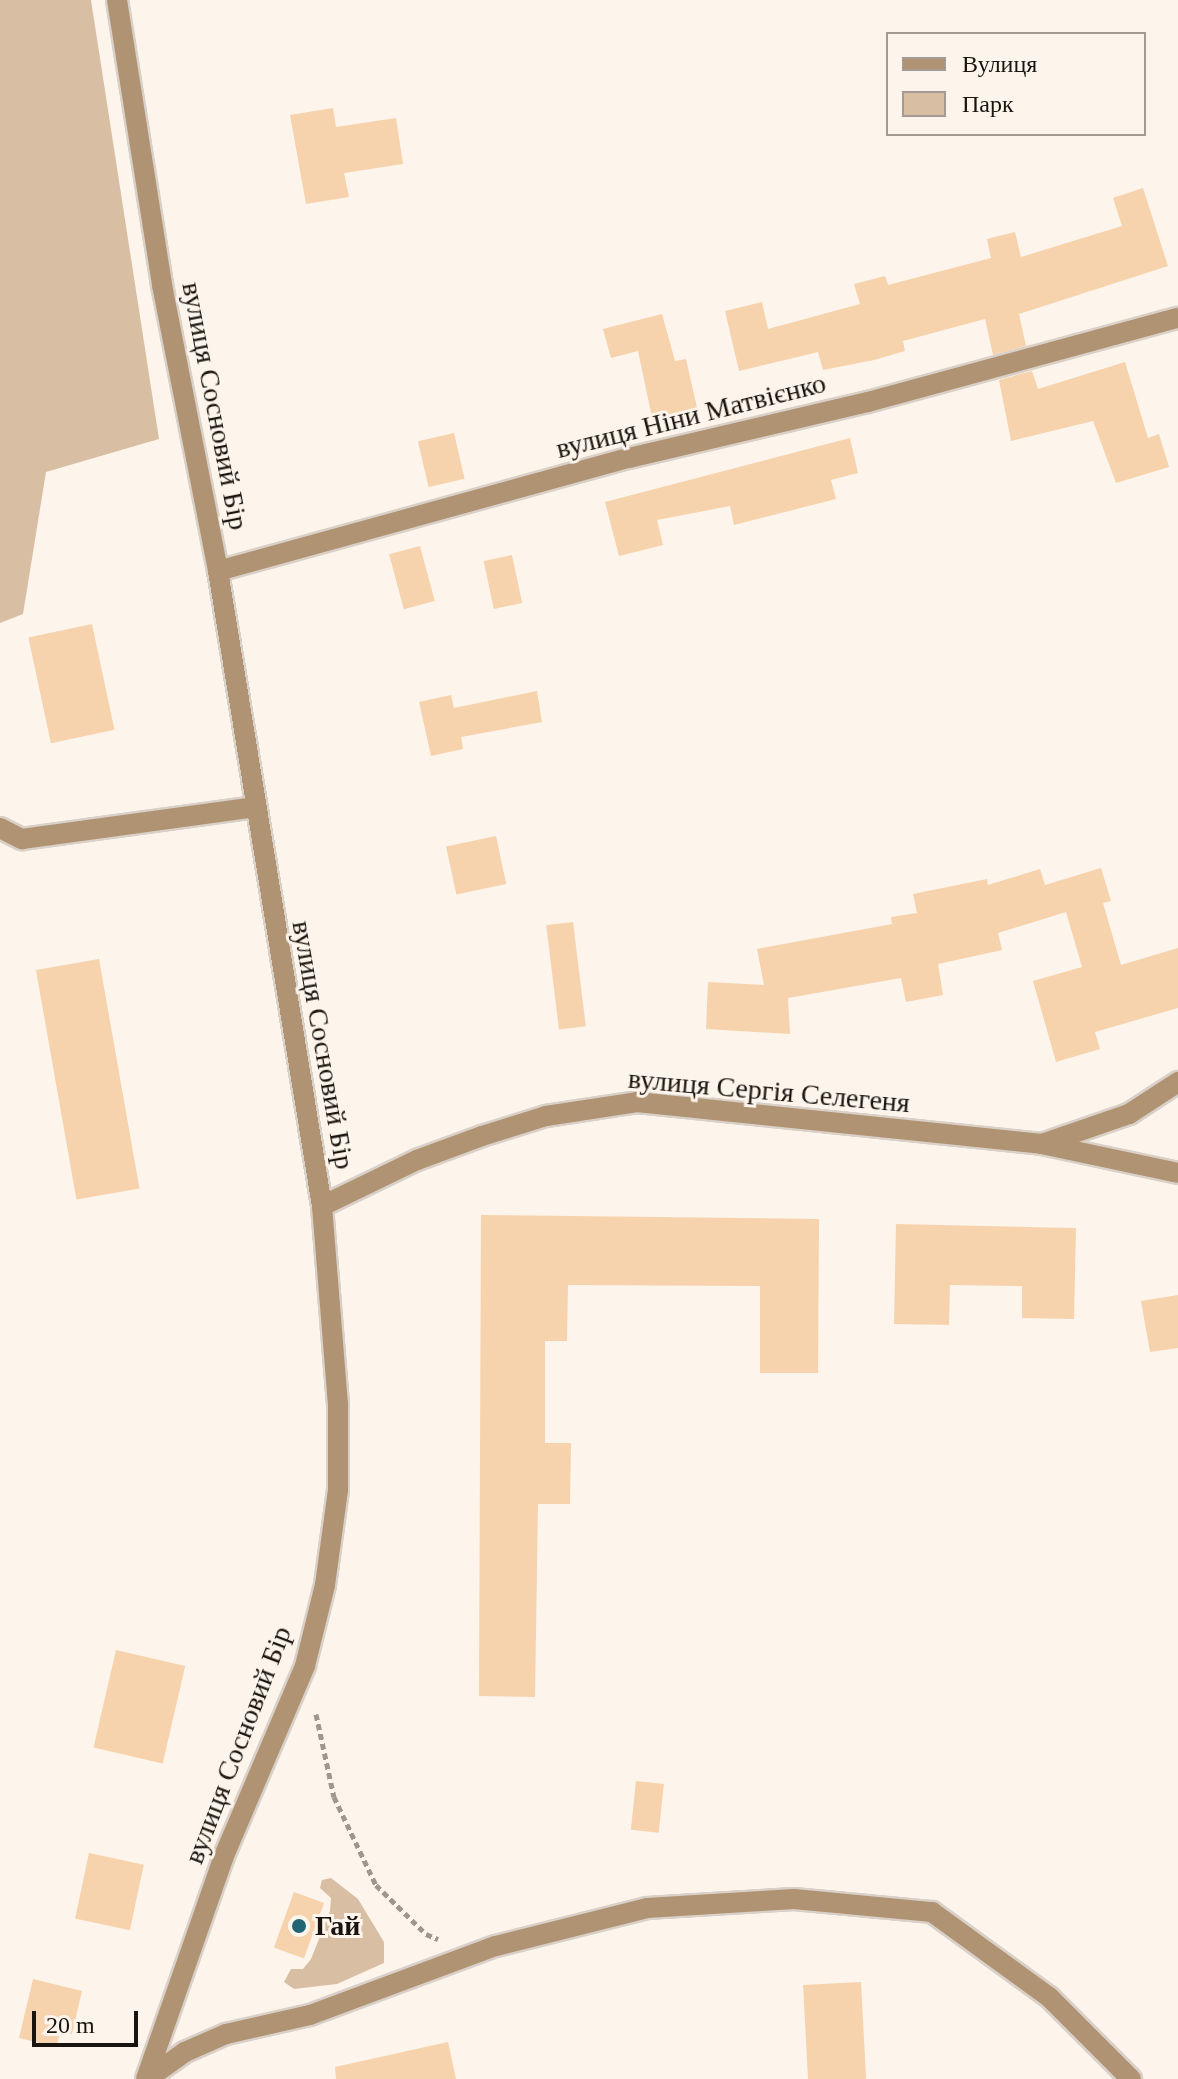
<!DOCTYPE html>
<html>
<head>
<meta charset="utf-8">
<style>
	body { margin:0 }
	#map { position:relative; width:1178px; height:2079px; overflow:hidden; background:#fdf4eb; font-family:"Times New Roman",serif }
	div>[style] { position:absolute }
	.green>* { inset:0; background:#d8bfa4 }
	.building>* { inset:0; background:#f6d3ac; transform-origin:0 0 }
	.path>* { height:5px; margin-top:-2.5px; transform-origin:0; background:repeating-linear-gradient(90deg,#9e968f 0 6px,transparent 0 10px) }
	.roads { filter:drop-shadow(2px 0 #d9d0c8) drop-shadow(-2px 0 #d9d0c8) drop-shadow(0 2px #d9d0c8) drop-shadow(0 -2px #d9d0c8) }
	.minor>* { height:20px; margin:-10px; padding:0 10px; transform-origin:10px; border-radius:10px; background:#b09373 }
	.dots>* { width:22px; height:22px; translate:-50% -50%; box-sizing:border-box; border:4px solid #fdf4eb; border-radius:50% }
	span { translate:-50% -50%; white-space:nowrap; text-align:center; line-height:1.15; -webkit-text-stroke:6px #fdf4eb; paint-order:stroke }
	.street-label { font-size:28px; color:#19140f }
	.poi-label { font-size:28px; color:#19140f; font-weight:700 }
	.left { translate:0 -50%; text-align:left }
	.legend { position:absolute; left:886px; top:32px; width:260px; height:104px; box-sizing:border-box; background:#fdf4eb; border:2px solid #a29a93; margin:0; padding:10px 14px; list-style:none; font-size:24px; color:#19140f }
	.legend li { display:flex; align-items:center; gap:16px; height:40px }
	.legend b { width:40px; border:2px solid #a29a93 }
	.scale { position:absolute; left:32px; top:2011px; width:106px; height:36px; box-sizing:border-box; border:4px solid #19140f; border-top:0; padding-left:10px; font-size:24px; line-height:28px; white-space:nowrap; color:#19140f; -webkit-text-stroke:6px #fdf4eb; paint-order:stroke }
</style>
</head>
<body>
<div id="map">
	<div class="green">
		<i style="clip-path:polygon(0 0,91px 0,159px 439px,46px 472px,23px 614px,0 623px)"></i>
		<i style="clip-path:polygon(331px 1878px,358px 1899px,384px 1942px,384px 1963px,337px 1984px,294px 1989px,284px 1982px,291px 1969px,303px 1969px,311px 1959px,330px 1911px,331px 1898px,320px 1888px,322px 1880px)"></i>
	</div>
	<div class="building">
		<i style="clip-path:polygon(333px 108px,336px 127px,396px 118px,403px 164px,344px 173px,349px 197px,306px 204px,290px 115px)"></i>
		<i style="clip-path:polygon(1143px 188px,1168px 266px,1019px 314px,1026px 346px,993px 355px,985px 319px,903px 341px,905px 351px,874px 360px,823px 370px,818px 352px,739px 371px,725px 311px,762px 302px,768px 329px,860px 304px,854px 284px,885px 276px,888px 285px,991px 258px,987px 239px,1015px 232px,1021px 257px,1122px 226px,1113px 198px)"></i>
		<i style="clip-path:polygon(662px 314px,675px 361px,686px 359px,698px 412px,653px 422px,638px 351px,611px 358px,603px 329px)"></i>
		<i style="clip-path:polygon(1125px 362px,1148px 438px,1159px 434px,1169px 467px,1116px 483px,1093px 421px,1011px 441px,999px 380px,1032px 371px,1038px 389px)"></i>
		<i style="left:454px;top:433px;width:47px;height:37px;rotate:77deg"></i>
		<i style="clip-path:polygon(850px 438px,858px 473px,831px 480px,836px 499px,734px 525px,730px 506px,657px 520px,663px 545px,619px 556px,605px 502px)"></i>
		<i style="left:420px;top:546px;width:57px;height:32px;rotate:75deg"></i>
		<i style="left:512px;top:555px;width:49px;height:29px;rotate:78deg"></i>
		<i style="left:92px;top:624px;width:108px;height:65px;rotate:78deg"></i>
		<i style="clip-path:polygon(537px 691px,542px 722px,461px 737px,463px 749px,431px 756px,419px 702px,451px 695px,454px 708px)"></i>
		<i style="left:496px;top:836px;width:49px;height:51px;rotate:78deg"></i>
		<i style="clip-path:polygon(1101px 868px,1111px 901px,1103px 903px,1121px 965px,1178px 948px,1178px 1008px,1095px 1032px,1100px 1049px,1056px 1062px,1033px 981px,1082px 967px,1066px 912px,998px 933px,1002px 950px,938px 964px,943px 995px,906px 1002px,901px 978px,788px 998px,790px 1034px,706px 1029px,708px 982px,764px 985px,757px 949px,892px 924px,891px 917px,917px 913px,913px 894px,987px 879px,988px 885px,1040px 869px,1045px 885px)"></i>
		<i style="left:573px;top:922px;width:105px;height:27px;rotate:83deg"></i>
		<i style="left:99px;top:959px;width:233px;height:64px;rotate:80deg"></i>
		<i style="clip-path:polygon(481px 1215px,819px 1219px,818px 1373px,760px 1373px,760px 1286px,568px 1285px,567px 1341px,545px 1341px,545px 1443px,571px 1443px,570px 1504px,538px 1504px,535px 1697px,479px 1696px)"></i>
		<i style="clip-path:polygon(896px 1224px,1076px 1228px,1074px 1319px,1022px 1318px,1022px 1286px,950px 1285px,949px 1325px,894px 1324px)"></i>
		<i style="clip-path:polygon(1178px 1295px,1178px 1348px,1150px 1352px,1141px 1301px)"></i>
		<i style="left:116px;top:1650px;width:71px;height:100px;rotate:13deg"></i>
		<i style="left:636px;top:1781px;width:28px;height:49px;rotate:6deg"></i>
		<i style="left:89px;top:1853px;width:56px;height:67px;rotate:12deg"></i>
		<i style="left:294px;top:1892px;width:32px;height:59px;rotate:20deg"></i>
		<i style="clip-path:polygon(33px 1979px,82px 1991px,72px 2034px,61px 2031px,56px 2047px,19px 2038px)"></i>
		<i style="left:861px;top:1982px;width:97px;height:58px;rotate:87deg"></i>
		<i style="clip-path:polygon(448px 2042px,456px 2079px,336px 2079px,335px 2067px)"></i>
	</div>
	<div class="path">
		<i style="left:316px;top:1714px;width:85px;rotate:77.8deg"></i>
		<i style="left:334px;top:1797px;width:98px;rotate:64.5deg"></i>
		<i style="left:376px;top:1885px;width:70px;rotate:44.4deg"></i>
		<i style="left:426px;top:1934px;width:13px;rotate:23deg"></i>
	</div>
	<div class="roads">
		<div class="minor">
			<i style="left:117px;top:0;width:289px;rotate:81deg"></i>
			<i style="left:162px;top:285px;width:291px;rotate:78.9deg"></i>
			<i style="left:218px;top:571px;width:643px;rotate:80.7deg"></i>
			<i style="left:322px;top:1206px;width:199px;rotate:85.4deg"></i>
			<i style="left:338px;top:1404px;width:86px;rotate:90deg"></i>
			<i style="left:338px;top:1490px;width:96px;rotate:97.8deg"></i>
			<i style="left:325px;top:1585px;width:83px;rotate:103.9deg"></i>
			<i style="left:305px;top:1666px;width:207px;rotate:113.1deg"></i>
			<i style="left:224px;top:1856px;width:236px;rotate:109.3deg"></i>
			<i style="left:218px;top:571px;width:426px;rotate:-15.4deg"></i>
			<i style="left:629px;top:458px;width:245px;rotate:-13.2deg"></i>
			<i style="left:868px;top:402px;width:321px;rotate:-15.2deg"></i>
			<i style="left:0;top:828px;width:25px;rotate:27deg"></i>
			<i style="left:22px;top:839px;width:236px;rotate:-7.8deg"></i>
			<i style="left:1042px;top:1144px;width:92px;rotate:-19deg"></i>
			<i style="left:1129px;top:1114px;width:59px;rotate:-33.1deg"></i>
			<i style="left:322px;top:1206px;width:106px;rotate:-25.8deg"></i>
			<i style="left:417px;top:1160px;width:69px;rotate:-20.3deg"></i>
			<i style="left:482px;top:1136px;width:67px;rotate:-17.4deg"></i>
			<i style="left:546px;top:1116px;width:92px;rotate:-8.7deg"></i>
			<i style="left:637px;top:1102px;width:407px;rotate:5.9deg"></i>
			<i style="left:1042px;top:1144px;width:139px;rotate:12deg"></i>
			<i style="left:147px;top:2079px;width:47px;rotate:-35.4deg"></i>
			<i style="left:185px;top:2052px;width:45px;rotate:-23.7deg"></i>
			<i style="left:226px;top:2034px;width:86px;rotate:-12.7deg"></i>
			<i style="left:310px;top:2015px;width:198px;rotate:-20.4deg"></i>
			<i style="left:496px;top:1946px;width:156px;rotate:-14.1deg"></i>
			<i style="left:647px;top:1908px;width:147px;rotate:-3.5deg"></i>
			<i style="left:794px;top:1899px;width:139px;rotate:5.4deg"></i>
			<i style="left:932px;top:1912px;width:145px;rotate:36deg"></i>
			<i style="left:1049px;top:1997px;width:116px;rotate:45deg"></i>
		</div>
	</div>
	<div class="dots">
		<i style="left:299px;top:1926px;background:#206476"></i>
	</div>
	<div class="street-label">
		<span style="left:215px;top:406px;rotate:79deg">вулиця Сосновий Бір</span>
		<span style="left:691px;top:416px;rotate:-14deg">вулиця Ніни Матвієнко</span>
		<span style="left:323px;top:1045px;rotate:80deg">вулиця Сосновий Бір</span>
		<span style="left:769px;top:1091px;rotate:5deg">вулиця Сергія Селегеня</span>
		<span style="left:238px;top:1745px;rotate:-69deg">вулиця Сосновий Бір</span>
	</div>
	<div class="poi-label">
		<span class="left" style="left:315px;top:1926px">Гай</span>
	</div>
	<ul class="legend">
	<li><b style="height:10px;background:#b09373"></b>Вулиця</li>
	<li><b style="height:22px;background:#d8bfa4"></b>Парк</li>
	</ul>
	<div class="scale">20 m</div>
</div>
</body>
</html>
